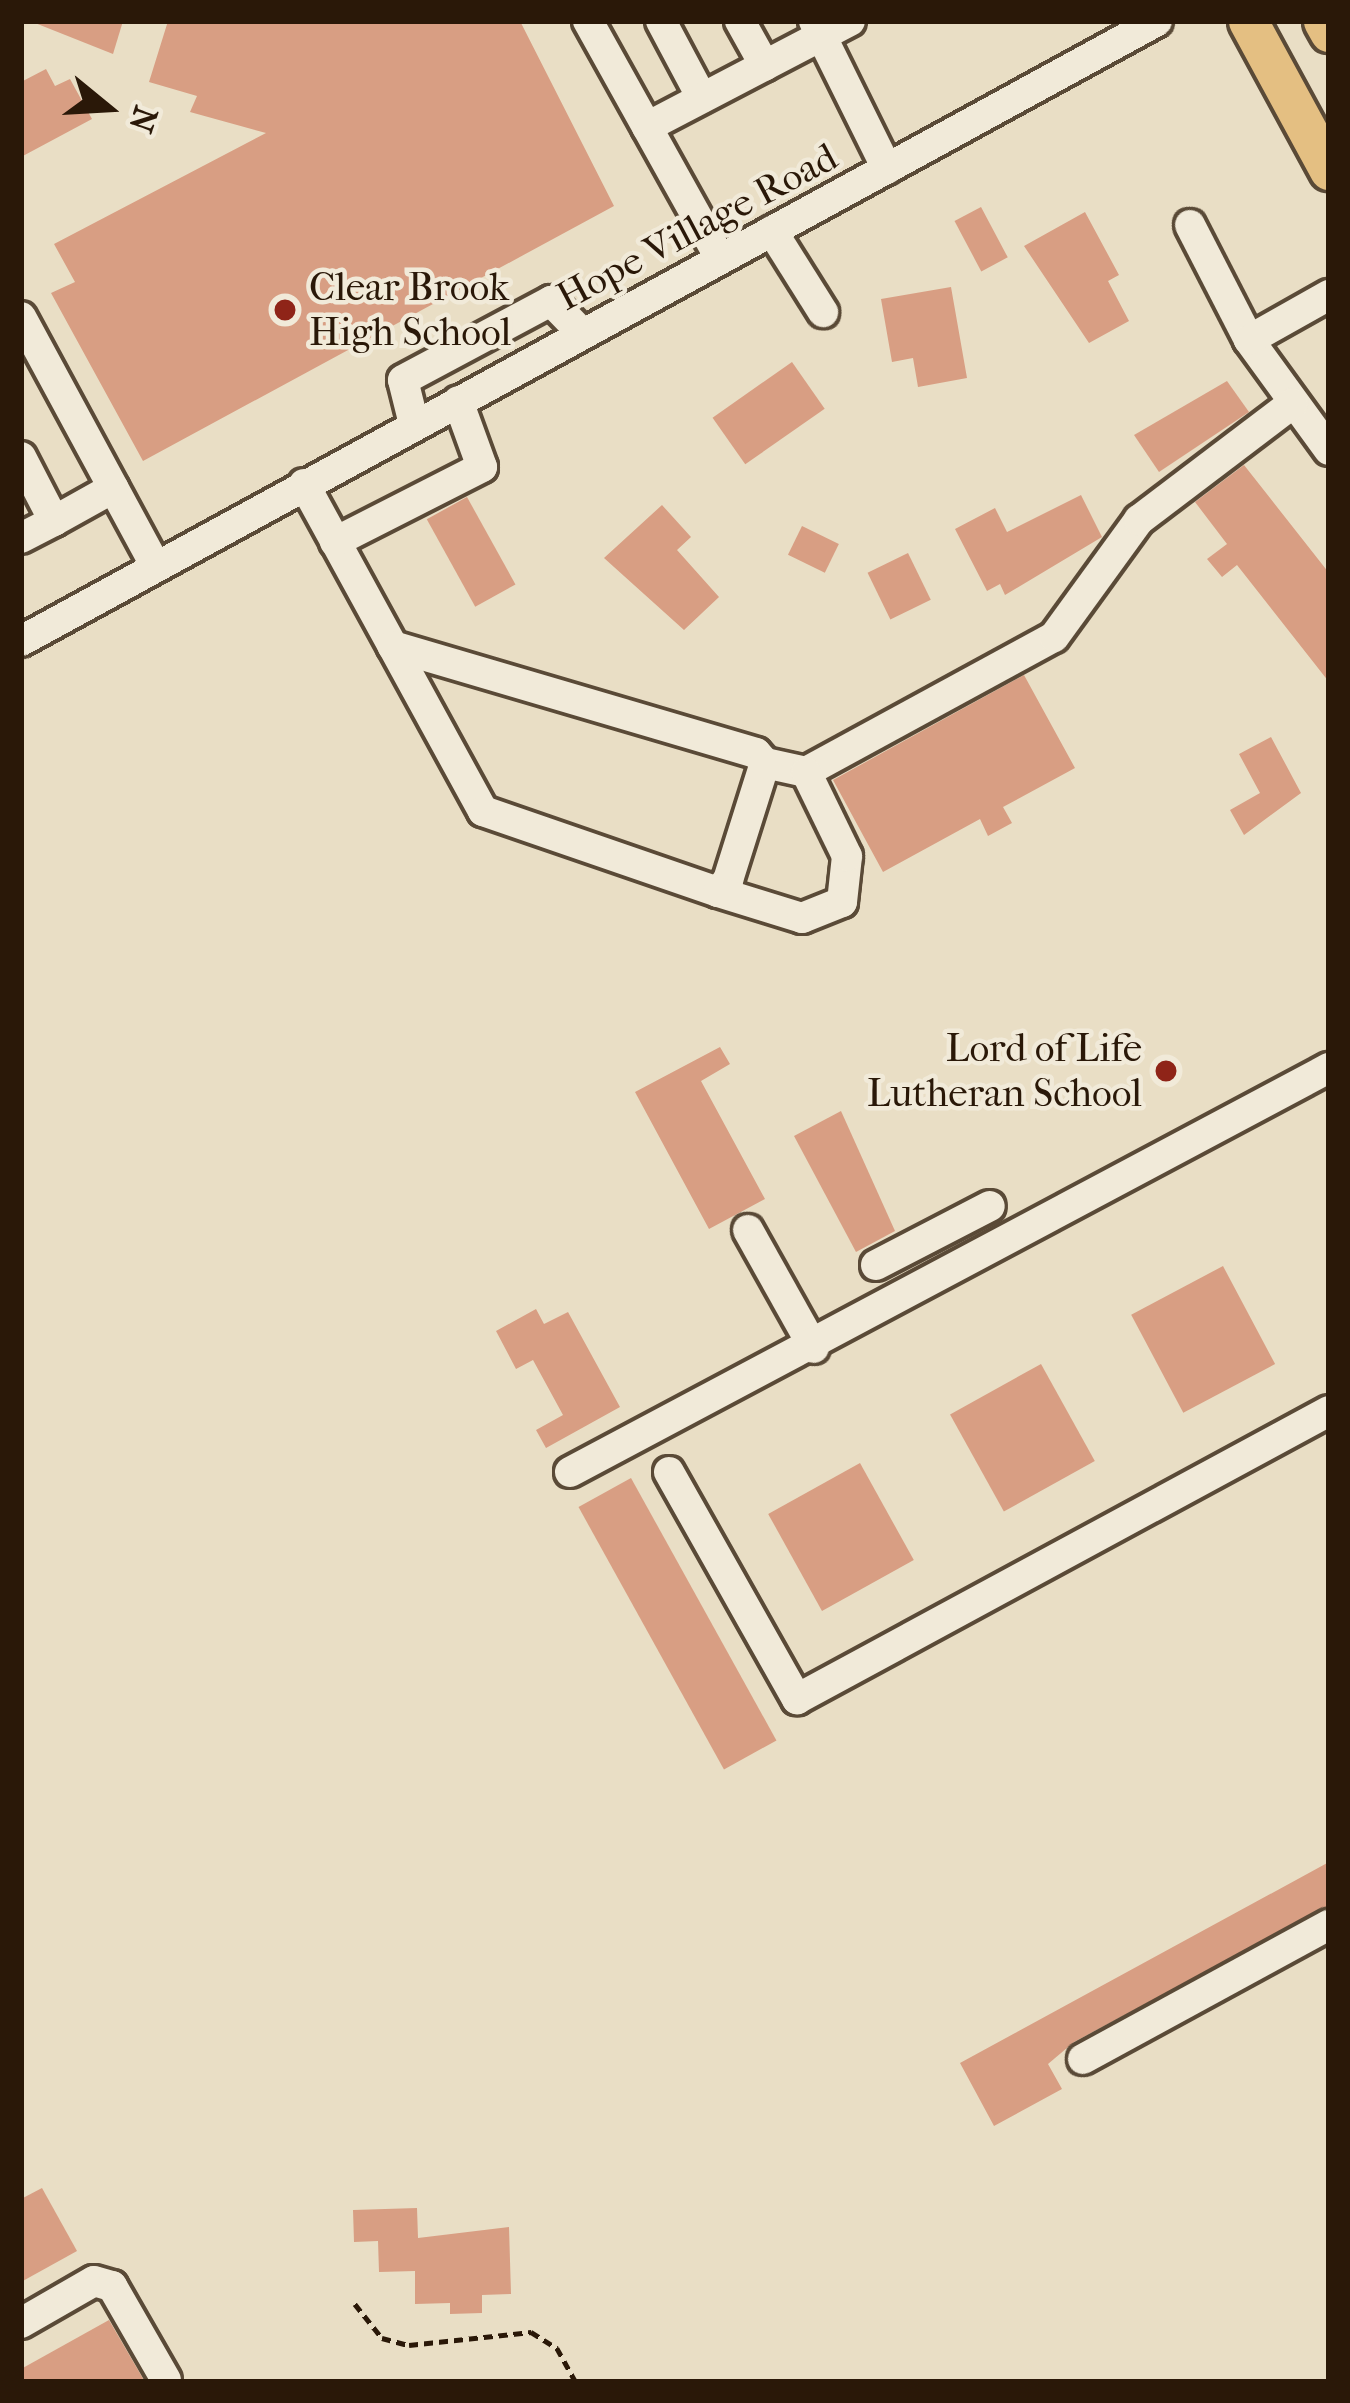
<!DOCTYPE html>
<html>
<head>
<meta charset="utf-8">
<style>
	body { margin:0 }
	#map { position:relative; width:1350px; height:2403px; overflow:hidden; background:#e9dec5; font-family:"IM FELL French Canon",serif }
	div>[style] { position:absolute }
	.building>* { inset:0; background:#d89e83; transform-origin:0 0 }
	.path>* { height:4.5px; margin-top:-2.25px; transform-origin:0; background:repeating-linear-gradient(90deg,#2a1808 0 9px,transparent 0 15px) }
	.roads { filter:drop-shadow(3px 0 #5a4a37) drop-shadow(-3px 0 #5a4a37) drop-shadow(0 3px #5a4a37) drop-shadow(0 -3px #5a4a37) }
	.minor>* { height:30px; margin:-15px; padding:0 15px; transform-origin:15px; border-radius:15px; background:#f1ead9 }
	.major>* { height:39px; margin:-19.5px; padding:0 19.5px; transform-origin:19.5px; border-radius:19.5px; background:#e4bf82 }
	.dots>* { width:33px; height:33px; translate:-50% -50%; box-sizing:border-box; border:6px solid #f1ead9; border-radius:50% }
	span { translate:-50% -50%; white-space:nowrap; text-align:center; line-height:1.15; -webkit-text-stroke:9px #f1ead9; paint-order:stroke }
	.street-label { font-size:39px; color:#2a1808 }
	.poi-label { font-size:39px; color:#2a1808 }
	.left { translate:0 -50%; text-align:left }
	.right { translate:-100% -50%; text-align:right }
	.frame { position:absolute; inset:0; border:24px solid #2a1808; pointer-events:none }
	.north { position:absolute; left:48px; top:48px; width:120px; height:120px; -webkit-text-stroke:9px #f1ead9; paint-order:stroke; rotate:108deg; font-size:33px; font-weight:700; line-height:48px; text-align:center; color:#2a1808 }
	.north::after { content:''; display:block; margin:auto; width:42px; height:54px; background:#2a1808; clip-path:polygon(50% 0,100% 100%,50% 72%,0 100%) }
</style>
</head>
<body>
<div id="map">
	<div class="building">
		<i style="clip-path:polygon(30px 21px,123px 21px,113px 54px)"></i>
		<i style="clip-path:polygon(168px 21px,520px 21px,614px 206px,143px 461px,51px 293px,75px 282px,54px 244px,266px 133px,190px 112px,197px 96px,149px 82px)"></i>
		<i style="clip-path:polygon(46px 69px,55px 86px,70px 79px,92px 119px,21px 157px,21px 82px)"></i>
		<i style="left:981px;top:207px;width:57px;height:30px;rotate:62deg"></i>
		<i style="clip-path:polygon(1085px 212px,1119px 275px,1108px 281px,1129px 321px,1089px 343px,1024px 246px)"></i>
		<i style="clip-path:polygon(951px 287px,967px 378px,918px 387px,913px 358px,892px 362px,881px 299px)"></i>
		<i style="left:792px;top:362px;width:57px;height:97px;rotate:55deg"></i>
		<i style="clip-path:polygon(1227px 381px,1249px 412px,1159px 472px,1134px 435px)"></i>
		<i style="clip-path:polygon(1244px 465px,1329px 573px,1329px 682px,1237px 565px,1222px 577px,1207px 559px,1227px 544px,1195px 502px)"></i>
		<i style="clip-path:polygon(1081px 495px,1102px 537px,1005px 595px,1000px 584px,987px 591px,955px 529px,995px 508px,1007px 532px)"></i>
		<i style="left:467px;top:497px;width:100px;height:46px;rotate:61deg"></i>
		<i style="clip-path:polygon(662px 505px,691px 537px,677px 550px,719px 597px,684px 630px,604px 558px)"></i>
		<i style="left:802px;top:526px;width:41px;height:32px;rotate:26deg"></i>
		<i style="left:908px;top:553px;width:52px;height:45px;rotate:64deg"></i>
		<i style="clip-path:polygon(1024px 675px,1075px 768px,1003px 807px,1012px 823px,988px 836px,980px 819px,883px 872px,833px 780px)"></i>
		<i style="clip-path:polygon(1271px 737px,1301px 793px,1244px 835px,1230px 810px,1260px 793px,1239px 754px)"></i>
		<i style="clip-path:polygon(720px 1047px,730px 1064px,701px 1081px,765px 1199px,709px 1229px,635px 1092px)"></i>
		<i style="clip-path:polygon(841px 1111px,895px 1231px,856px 1252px,794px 1136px)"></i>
		<i style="left:1223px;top:1266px;width:111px;height:104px;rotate:62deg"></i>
		<i style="clip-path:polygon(536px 1309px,544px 1324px,568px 1312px,620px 1407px,546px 1448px,536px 1430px,563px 1415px,533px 1360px,516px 1369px,496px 1331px)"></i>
		<i style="left:1041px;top:1364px;width:111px;height:104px;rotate:61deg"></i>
		<i style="left:860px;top:1463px;width:111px;height:105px;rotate:61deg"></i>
		<i style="left:631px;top:1478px;width:300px;height:60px;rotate:61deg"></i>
		<i style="clip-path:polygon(1329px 1862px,1329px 1906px,1074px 2042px,1048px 2064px,1062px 2089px,994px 2126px,960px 2063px)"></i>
		<i style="clip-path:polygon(42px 2188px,77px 2251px,21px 2282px,21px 2199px)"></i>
		<i style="clip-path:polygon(417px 2208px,418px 2238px,509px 2227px,511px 2294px,482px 2295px,482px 2313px,450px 2314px,450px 2303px,415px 2304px,415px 2271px,379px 2272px,378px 2241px,354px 2242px,353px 2210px)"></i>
		<i style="clip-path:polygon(109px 2320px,145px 2382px,21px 2382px,21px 2369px)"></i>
	</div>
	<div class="path">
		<i style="left:355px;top:2304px;width:43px;rotate:51.5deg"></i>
		<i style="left:382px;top:2338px;width:28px;rotate:15deg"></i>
		<i style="left:409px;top:2345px;width:123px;rotate:-6.1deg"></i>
		<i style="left:531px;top:2332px;width:31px;rotate:32deg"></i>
		<i style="left:557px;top:2348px;width:39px;rotate:61deg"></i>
	</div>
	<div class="roads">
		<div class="minor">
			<i style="left:588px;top:21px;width:271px;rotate:60.9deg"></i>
			<i style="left:661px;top:21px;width:87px;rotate:62deg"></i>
			<i style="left:740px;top:21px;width:51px;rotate:60.9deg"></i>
			<i style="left:814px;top:21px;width:165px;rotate:63.7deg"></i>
			<i style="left:647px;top:127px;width:229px;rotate:-27.6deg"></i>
			<i style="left:1190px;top:225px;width:129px;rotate:62.8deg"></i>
			<i style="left:1249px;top:340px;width:136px;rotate:54deg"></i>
			<i style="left:772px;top:231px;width:96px;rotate:57.8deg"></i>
			<i style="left:21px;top:317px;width:282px;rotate:61.6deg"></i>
			<i style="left:1249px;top:340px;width:92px;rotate:-29.4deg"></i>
			<i style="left:414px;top:424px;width:45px;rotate:-104deg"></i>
			<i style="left:403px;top:380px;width:168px;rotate:-28.1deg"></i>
			<i style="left:551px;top:301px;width:45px;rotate:45.9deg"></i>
			<i style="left:21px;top:457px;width:72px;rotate:62.7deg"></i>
			<i style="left:54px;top:521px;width:37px;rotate:153deg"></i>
			<i style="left:304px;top:484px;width:373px;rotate:61.3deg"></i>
			<i style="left:483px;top:811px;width:249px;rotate:19deg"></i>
			<i style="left:718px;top:892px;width:16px;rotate:-50deg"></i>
			<i style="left:728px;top:880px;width:123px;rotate:-72.5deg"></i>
			<i style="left:765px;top:763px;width:13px;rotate:-132deg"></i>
			<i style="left:756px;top:753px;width:379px;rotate:-163.6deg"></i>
			<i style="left:54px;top:521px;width:68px;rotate:-29.2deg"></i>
			<i style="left:335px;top:542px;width:165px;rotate:-27deg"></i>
			<i style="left:482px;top:467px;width:70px;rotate:-110deg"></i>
			<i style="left:21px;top:641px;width:1294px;rotate:-28.62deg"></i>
			<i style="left:765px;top:763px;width:42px;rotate:12.4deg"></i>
			<i style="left:806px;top:772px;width:282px;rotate:-28.6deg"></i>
			<i style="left:1054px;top:637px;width:145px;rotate:-54deg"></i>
			<i style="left:1139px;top:520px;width:193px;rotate:-37.2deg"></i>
			<i style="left:718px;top:892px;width:88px;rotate:17.2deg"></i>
			<i style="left:802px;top:918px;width:43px;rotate:-21.8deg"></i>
			<i style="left:842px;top:902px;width:46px;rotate:-83.8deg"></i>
			<i style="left:847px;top:856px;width:93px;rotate:-116deg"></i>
			<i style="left:748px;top:1230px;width:135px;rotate:60.8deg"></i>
			<i style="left:876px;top:1265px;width:128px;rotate:-27.4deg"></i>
			<i style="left:570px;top:1472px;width:860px;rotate:-28.03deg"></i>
			<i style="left:669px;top:1472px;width:261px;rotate:60.6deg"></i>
			<i style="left:797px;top:1699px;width:605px;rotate:-28.43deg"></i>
			<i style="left:1083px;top:2059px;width:280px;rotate:-28.6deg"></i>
			<i style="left:21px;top:2323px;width:84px;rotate:-29.9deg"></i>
			<i style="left:94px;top:2281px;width:19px;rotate:16deg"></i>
			<i style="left:112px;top:2286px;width:108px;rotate:60.1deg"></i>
		</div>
		<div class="major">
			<i style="left:1248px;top:21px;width:170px;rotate:61.5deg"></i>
			<i style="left:1323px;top:21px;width:13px;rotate:61deg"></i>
		</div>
	</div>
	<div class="dots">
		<i style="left:285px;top:310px;background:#8f2418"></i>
		<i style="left:1166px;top:1071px;background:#8f2418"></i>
	</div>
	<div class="street-label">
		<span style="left:697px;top:227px;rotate:-28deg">Hope Village Road</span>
	</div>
	<div class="poi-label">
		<span class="left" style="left:309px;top:310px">Clear Brook<br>High School</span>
		<span class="right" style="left:1142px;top:1071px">Lord of Life<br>Lutheran School</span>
	</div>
	<div class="frame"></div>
	<div class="north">N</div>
</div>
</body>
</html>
